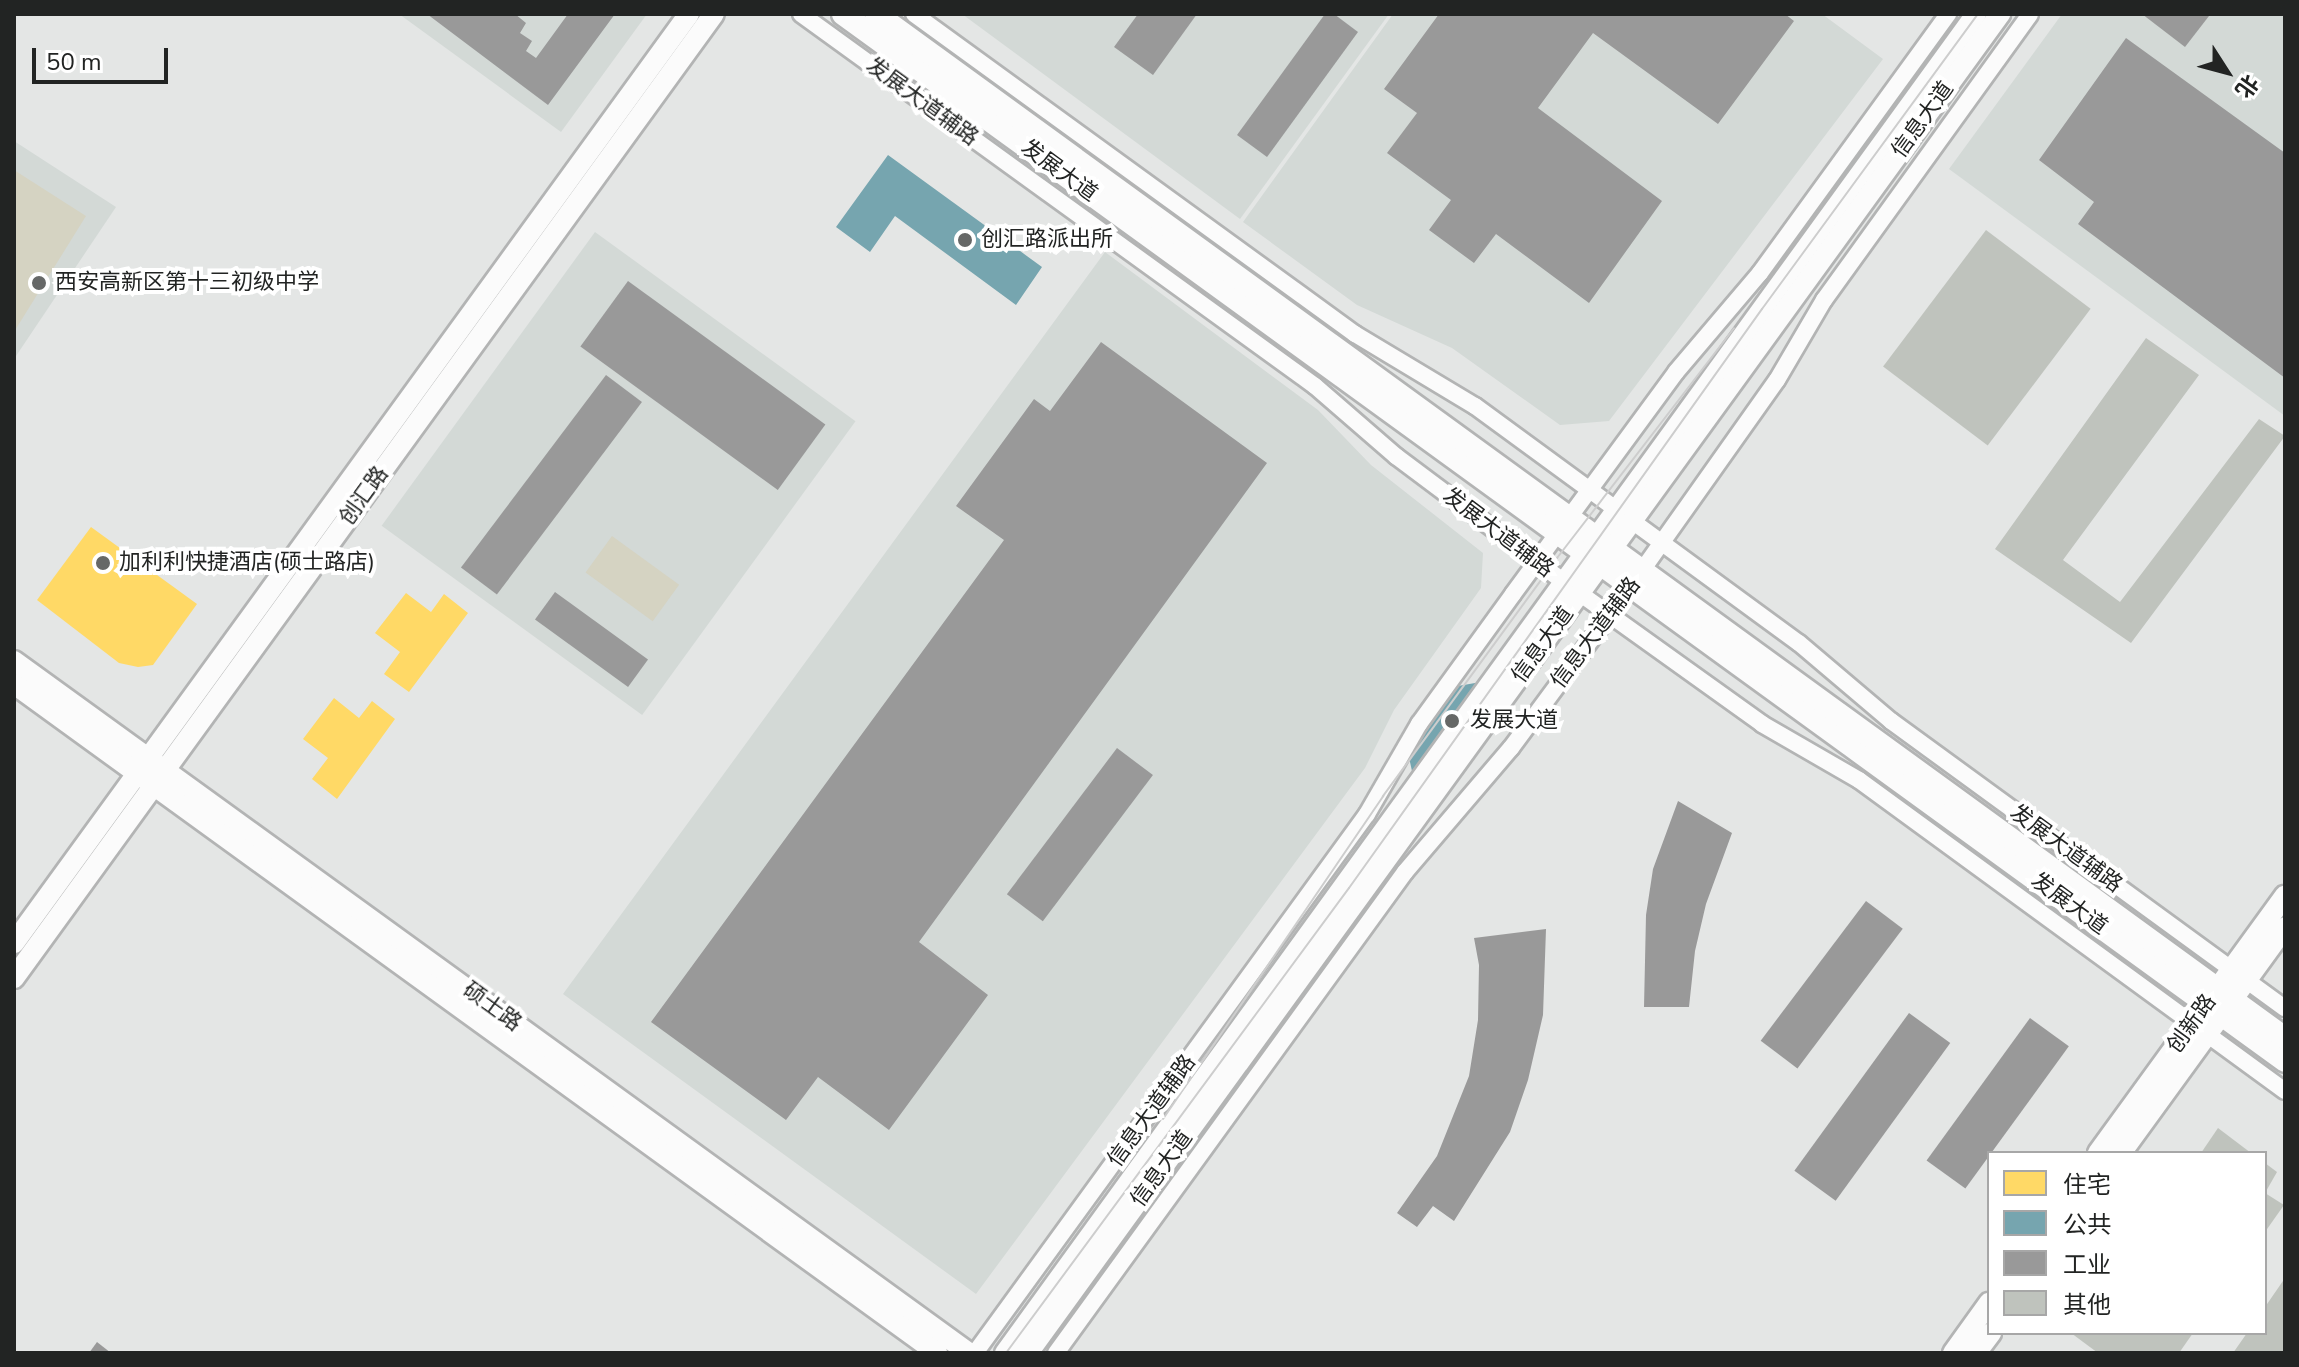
<!DOCTYPE html>
<html>
<head>
<meta charset="utf-8">
<style>
	body { margin:0 }
	#map { position:relative; width:2299px; height:1367px; overflow:hidden; background:#e4e6e5; font-family:"Nunito Sans","Noto Sans SC",sans-serif }
	div>[style] { position:absolute }
	.built>* { inset:0; background:#d3d9d6; transform-origin:0 0 }
	.green>* { inset:0; background:#d5d3c2; transform-origin:0 0 }
	.homes>* { inset:0; background:#ffd966 }
	.public>* { inset:0; background:#76a5af }
	.industry>* { inset:0; background:#999; transform-origin:0 0 }
	.building>* { inset:0; background:#bfc3bd; transform-origin:0 0 }
	.roads { filter:drop-shadow(2px 0 #b3b4b4) drop-shadow(-2px 0 #b3b4b4) drop-shadow(0 2px #b3b4b4) drop-shadow(0 -2px #b3b4b4) }
	.minor>* { height:16px; margin:-8px; padding:0 8px; transform-origin:8px; border-radius:8px; background:#fbfbfb }
	.tertiary>* { height:20px; margin:-10px; padding:0 10px; transform-origin:10px; border-radius:10px; background:#fbfbfb }
	.secondary>* { height:22px; margin:-11px; padding:0 11px; transform-origin:11px; border-radius:11px; background:#fbfbfb }
	.tram>* { height:2px; margin:-1px; padding:0 1px; transform-origin:1px; border-radius:1px; background:#cdcdcd }
	.dots>* { width:22px; height:22px; translate:-50% -50%; box-sizing:border-box; border:4px solid #fff; border-radius:50% }
	span { translate:-50% -50%; white-space:nowrap; text-align:center; line-height:1.15; -webkit-text-stroke:8px #fff; paint-order:stroke }
	.street-label { font-size:22px; color:#222423 }
	.poi-label { font-size:22px; color:#222423 }
	.left { translate:0 -50%; text-align:left }
	.frame { position:absolute; inset:0; border:16px solid #222423; pointer-events:none }
	.legend { position:absolute; left:1987px; top:1151px; width:280px; height:184px; box-sizing:border-box; background:#fff; border:2px solid #a7a7a7; margin:0; padding:10px 14px; list-style:none; font-size:24px; color:#222423 }
	.legend li { display:flex; align-items:center; gap:16px; height:40px }
	.legend b { width:40px; border:2px solid #a7a7a7 }
	.north { position:absolute; left:2187px; top:32px; width:80px; height:80px; -webkit-text-stroke:6px #fff; paint-order:stroke; rotate:126deg; font-size:22px; font-weight:700; line-height:32px; text-align:center; color:#222423 }
	.north::after { content:''; display:block; margin:auto; width:28px; height:36px; background:#222423; clip-path:polygon(50% 0,100% 100%,50% 72%,0 100%) }
	.scale { position:absolute; left:32px; top:48px; width:136px; height:36px; box-sizing:border-box; border:4px solid #222423; border-top:0; padding-left:10px; font-size:24px; line-height:28px; white-space:nowrap; color:#222423; -webkit-text-stroke:6px #fff; paint-order:stroke }
</style>
</head>
<body>
<div id="map">
	<div class="built">
		<i style="clip-path:polygon(399px 14px,647px 14px,561px 132px)"></i>
		<i style="clip-path:polygon(962px 14px,1389px 14px,1240px 219px)"></i>
		<i style="clip-path:polygon(1393px 14px,1822px 14px,1883px 59px,1609px 421px,1560px 425px,1452px 348px,1357px 305px,1243px 222px)"></i>
		<i style="clip-path:polygon(2062px 14px,2285px 14px,2285px 416px,1949px 169px)"></i>
		<i style="clip-path:polygon(14px 141px,116px 207px,14px 359px)"></i>
		<i style="left:595px;top:232px;width:322px;height:363px;rotate:36deg"></i>
		<i style="clip-path:polygon(1105px 252px,1318px 410px,1371px 465px,1483px 553px,1481px 588px,1394px 710px,1365px 768px,976px 1294px,563px 994px)"></i>
	</div>
	<div class="green">
		<i style="clip-path:polygon(14px 170px,86px 216px,14px 332px)"></i>
		<i style="left:612px;top:536px;width:83px;height:45px;rotate:36deg"></i>
	</div>
	<div class="homes">
		<i style="clip-path:polygon(91px 527px,197px 604px,153px 665px,138px 667px,119px 663px,37px 600px)"></i>
		<i style="clip-path:polygon(406px 593px,431px 612px,444px 594px,468px 613px,409px 692px,384px 674px,400px 652px,375px 633px)"></i>
		<i style="clip-path:polygon(334px 698px,359px 718px,372px 701px,395px 719px,337px 799px,312px 779px,328px 758px,303px 739px)"></i>
	</div>
	<div class="public">
		<i style="clip-path:polygon(888px 155px,1042px 267px,1016px 305px,895px 216px,870px 252px,836px 227px)"></i>
		<i style="clip-path:polygon(1475px 683px,1486px 691px,1422px 779px,1412px 771px,1408px 753px,1458px 686px)"></i>
	</div>
	<div class="industry">
		<i style="clip-path:polygon(427px 14px,515px 14px,526px 23px,520px 33px,532px 41px,526px 51px,536px 58px,568px 14px,615px 14px,548px 105px)"></i>
		<i style="clip-path:polygon(1138px 14px,1197px 14px,1153px 75px,1114px 47px)"></i>
		<i style="clip-path:polygon(1325px 14px,1334px 14px,1358px 32px,1267px 157px,1237px 135px)"></i>
		<i style="clip-path:polygon(1439px 14px,1785px 14px,1794px 21px,1718px 124px,1593px 33px,1538px 108px,1662px 201px,1589px 303px,1496px 234px,1474px 263px,1429px 230px,1451px 200px,1387px 153px,1417px 113px,1384px 89px)"></i>
		<i style="clip-path:polygon(2142px 14px,2207px 14px,2209px 16px,2185px 47px)"></i>
		<i style="clip-path:polygon(2126px 38px,2285px 153px,2285px 378px,2078px 224px,2094px 202px,2039px 160px)"></i>
		<i style="left:628px;top:281px;width:244px;height:81px;rotate:36deg"></i>
		<i style="clip-path:polygon(1101px 342px,1267px 463px,919px 942px,988px 995px,889px 1130px,818px 1077px,786px 1120px,651px 1022px,1004px 540px,956px 506px,1034px 399px,1050px 411px)"></i>
		<i style="left:606px;top:375px;width:45px;height:241px;rotate:37deg"></i>
		<i style="left:555px;top:592px;width:115px;height:34px;rotate:36deg"></i>
		<i style="left:1117px;top:748px;width:45px;height:183px;rotate:37deg"></i>
		<i style="clip-path:polygon(1678px 801px,1732px 833px,1706px 904px,1695px 951px,1689px 1007px,1644px 1007px,1646px 915px,1653px 869px)"></i>
		<i style="left:1866px;top:901px;width:46px;height:175px;rotate:37deg"></i>
		<i style="clip-path:polygon(1546px 929px,1543px 1015px,1528px 1080px,1510px 1132px,1454px 1221px,1433px 1206px,1417px 1227px,1397px 1213px,1437px 1156px,1469px 1076px,1478px 1020px,1479px 965px,1474px 938px)"></i>
		<i style="left:1909px;top:1013px;width:51px;height:195px;rotate:36deg"></i>
		<i style="left:2030px;top:1018px;width:48px;height:176px;rotate:36deg"></i>
		<i style="clip-path:polygon(97px 1342px,111px 1353px,89px 1353px)"></i>
	</div>
	<div class="building">
		<i style="left:1986px;top:230px;width:131px;height:171px;rotate:37deg"></i>
		<i style="clip-path:polygon(2146px 338px,2199px 375px,2063px 560px,2120px 602px,2259px 419px,2285px 436px,2131px 643px,1995px 549px)"></i>
		<i style="clip-path:polygon(2218px 1128px,2251px 1153px,2201px 1153px)"></i>
		<i style="clip-path:polygon(2265px 1163px,2277px 1172px,2265px 1193px)"></i>
		<i style="clip-path:polygon(2265px 1193px,2284px 1205px,2265px 1232px)"></i>
		<i style="clip-path:polygon(2285px 1278px,2285px 1353px,2233px 1353px,2247px 1333px,2265px 1333px,2265px 1307px)"></i>
		<i style="clip-path:polygon(2071px 1333px,2193px 1333px,2179px 1353px,2098px 1353px)"></i>
	</div>
	<div class="roads">
		<div class="minor">
			<i style="left:801px;top:14px;width:634px;rotate:35.89deg"></i>
			<i style="left:1315px;top:386px;width:108px;rotate:40.9deg"></i>
			<i style="left:1397px;top:457px;width:209px;rotate:36.8deg"></i>
			<i style="left:1564px;top:582px;width:244px;rotate:35.6deg"></i>
			<i style="left:1762px;top:724px;width:112px;rotate:30deg"></i>
			<i style="left:1859px;top:780px;width:527px;rotate:36.13deg"></i>
			<i style="left:914px;top:14px;width:545px;rotate:35.97deg"></i>
			<i style="left:1355px;top:334px;width:140px;rotate:31deg"></i>
			<i style="left:1475px;top:406px;width:401px;rotate:36.2deg"></i>
			<i style="left:1799px;top:643px;width:121px;rotate:40.3deg"></i>
			<i style="left:1891px;top:721px;width:487px;rotate:36.1deg"></i>
			<i style="left:975px;top:1353px;width:666px;rotate:-53.97deg"></i>
			<i style="left:1367px;top:814px;width:104px;rotate:-60deg"></i>
			<i style="left:1419px;top:724px;width:160px;rotate:-54.1deg"></i>
			<i style="left:1513px;top:594px;width:275px;rotate:-53.7deg"></i>
			<i style="left:1676px;top:372px;width:130px;rotate:-49.7deg"></i>
			<i style="left:1760px;top:273px;width:320px;rotate:-54deg"></i>
			<i style="left:1056px;top:1353px;width:594px;rotate:-54.04deg"></i>
			<i style="left:1405px;top:872px;width:163px;rotate:-49.5deg"></i>
			<i style="left:1511px;top:748px;width:202px;rotate:-53.5deg"></i>
			<i style="left:1631px;top:586px;width:252px;rotate:-54.7deg"></i>
			<i style="left:1777px;top:380px;width:93px;rotate:-59.6deg"></i>
			<i style="left:1824px;top:300px;width:352px;rotate:-54.2deg"></i>
		</div>
		<div class="tertiary">
			<i style="left:14px;top:661px;width:1179px;rotate:35.93deg"></i>
			<i style="left:14px;top:684px;width:1140px;rotate:35.93deg"></i>
			<i style="left:14px;top:943px;width:1148px;rotate:-54deg"></i>
			<i style="left:14px;top:978px;width:1191px;rotate:-54.02deg"></i>
			<i style="left:2098px;top:1153px;width:318px;rotate:-54deg"></i>
			<i style="left:2121px;top:1153px;width:279px;rotate:-54deg"></i>
			<i style="left:1005px;top:1353px;width:1654px;rotate:-54.05deg"></i>
			<i style="left:1028px;top:1353px;width:1655px;rotate:-54.02deg"></i>
			<i style="left:1953px;top:1353px;width:62px;rotate:-54.2deg"></i>
			<i style="left:1976px;top:1353px;width:25px;rotate:-53deg"></i>
		</div>
		<div class="secondary">
			<i style="left:843px;top:14px;width:1782px;rotate:35.98deg"></i>
			<i style="left:876px;top:14px;width:1742px;rotate:36.01deg"></i>
		</div>
	</div>
	<div class="tram">
		<i style="left:1163px;top:1119px;width:391px;rotate:-55.7deg"></i>
		<i style="left:1383px;top:796px;width:295px;rotate:-53.8deg"></i>
		<i style="left:1557px;top:558px;width:290px;rotate:-52.4deg"></i>
		<i style="left:1006px;top:1353px;width:578px;rotate:-53.59deg"></i>
		<i style="left:1349px;top:888px;width:711px;rotate:-54.5deg"></i>
		<i style="left:1762px;top:309px;width:366px;rotate:-53.8deg"></i>
	</div>
	<div class="dots">
		<i style="left:965px;top:240px;background:#666867"></i>
		<i style="left:39px;top:283px;background:#666867"></i>
		<i style="left:103px;top:563px;background:#666867"></i>
		<i style="left:1452px;top:721px;background:#666867"></i>
	</div>
	<div class="street-label">
		<span style="left:922px;top:102px;rotate:36deg">发展大道辅路</span>
		<span style="left:1923px;top:120px;rotate:-54deg">信息大道</span>
		<span style="left:1059px;top:171px;rotate:36deg">发展大道</span>
		<span style="left:364px;top:496px;rotate:-54deg">创汇路</span>
		<span style="left:1498px;top:533px;rotate:37deg">发展大道辅路</span>
		<span style="left:1596px;top:633px;rotate:-53deg">信息大道辅路</span>
		<span style="left:1543px;top:645px;rotate:-54deg">信息大道</span>
		<span style="left:2066px;top:849px;rotate:36deg">发展大道辅路</span>
		<span style="left:2069px;top:904px;rotate:36deg">发展大道</span>
		<span style="left:492px;top:1007px;rotate:36deg">硕士路</span>
		<span style="left:2192px;top:1024px;rotate:-54deg">创新路</span>
		<span style="left:1152px;top:1111px;rotate:-54deg">信息大道辅路</span>
		<span style="left:1162px;top:1169px;rotate:-54deg">信息大道</span>
	</div>
	<div class="poi-label">
		<span class="left" style="left:981px;top:240px">创汇路派出所</span>
		<span class="left" style="left:55px;top:283px">西安高新区第十三初级中学</span>
		<span class="left" style="left:119px;top:563px">加利利快捷酒店(硕士路店)</span>
		<span class="left" style="left:1470px;top:721px">发展大道</span>
	</div>
	<div class="frame"></div>
	<ul class="legend">
	<li><b style="height:22px;background:#ffd966"></b>住宅</li>
	<li><b style="height:22px;background:#76a5af"></b>公共</li>
	<li><b style="height:22px;background:#999"></b>工业</li>
	<li><b style="height:22px;background:#bfc3bd"></b>其他</li>
	</ul>
	<div class="north">北</div>
	<div class="scale">50 m</div>
</div>
</body>
</html>
